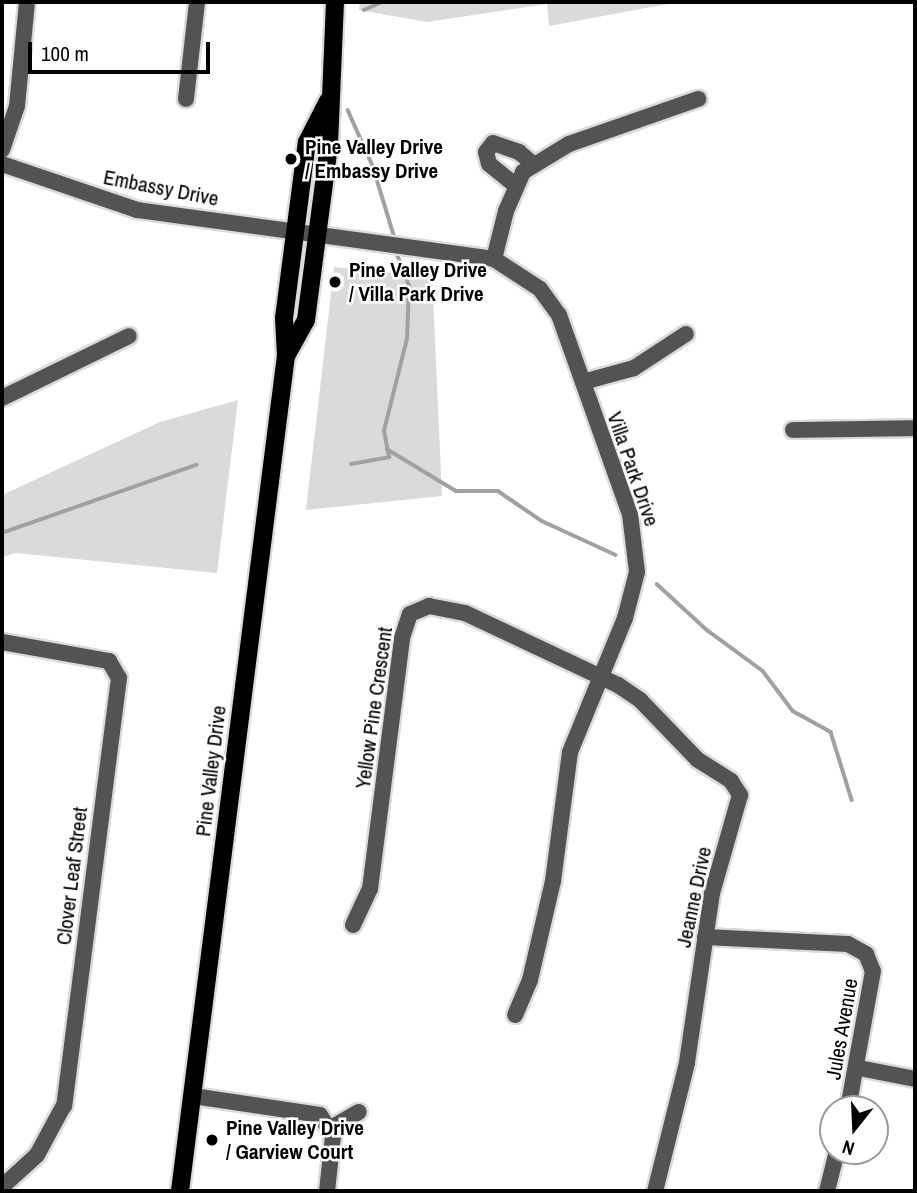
<!DOCTYPE html>
<html>
<head>
<meta charset="utf-8">
<style>
	body { margin:0 }
	#map { position:relative; width:917px; height:1193px; overflow:hidden; background:#fff; font-family:"Archivo Narrow",sans-serif }
	div>[style] { position:absolute }
	.green>* { inset:0; background:#dadada }
	.stream>* { height:3.5px; margin:-1.75px; padding:0 1.75px; transform-origin:1.75px; border-radius:1.75px; background:#a1a1a1 }
	.roads { filter:drop-shadow(2px 0 #dbdbdb) drop-shadow(-2px 0 #dbdbdb) drop-shadow(0 2px #dbdbdb) drop-shadow(0 -2px #dbdbdb) }
	.minor>* { height:16px; margin:-8px; padding:0 8px; transform-origin:8px; border-radius:8px; background:#535353 }
	.major>* { height:18px; margin:-9px; padding:0 9px; transform-origin:9px; border-radius:9px; background:#000 }
	.dots>* { width:19px; height:19px; translate:-50% -50%; box-sizing:border-box; border:4px solid #fff; border-radius:50% }
	span { translate:-50% -50%; white-space:nowrap; text-align:center; line-height:1.15; -webkit-text-stroke:5px #fff; paint-order:stroke }
	.poi-label { font-size:21px; color:#000; font-weight:700 }
	.left { translate:0 -50%; text-align:left }
	.street-label { font-size:21px; color:#000 }
	.frame { position:absolute; inset:0; border:4px solid #000; pointer-events:none }
	.north { position:absolute; left:819px; top:1095px; width:70px; height:70px; box-sizing:border-box; background:#fff; border:2px solid #999; border-radius:50%; rotate:198deg; font-size:19px; font-weight:700; line-height:28px; text-align:center; color:#000 }
	.north::after { content:''; display:block; margin:auto; width:24px; height:32px; background:#000; clip-path:polygon(50% 0,100% 100%,50% 72%,0 100%) }
	.scale { position:absolute; left:28px; top:42px; width:182px; height:32px; box-sizing:border-box; border:4px solid #000; border-top:0; padding-left:9px; font-size:21px; line-height:24px; white-space:nowrap; color:#000; -webkit-text-stroke:5px #fff; paint-order:stroke }
</style>
</head>
<body>
<div id="map">
	<div class="green">
		<i style="clip-path:polygon(360px 2px,679px 2px,549px 26px,547px 4px,427px 22px,359px 10px)"></i>
		<i style="clip-path:polygon(334px 267px,400px 274px,432px 273px,442px 496px,306px 510px)"></i>
		<i style="clip-path:polygon(238px 400px,217px 573px,16px 553px,2px 557px,2px 495px,160px 422px)"></i>
	</div>
	<div class="stream">
		<i style="left:364px;top:10px;width:20px;rotate:-24deg"></i>
		<i style="left:348px;top:110px;width:61px;rotate:65.9deg"></i>
		<i style="left:373px;top:166px;width:72px;rotate:73.1deg"></i>
		<i style="left:387px;top:449px;width:81px;rotate:31.3deg"></i>
		<i style="left:456px;top:491px;width:42px"></i>
		<i style="left:498px;top:491px;width:53px;rotate:34.3deg"></i>
		<i style="left:542px;top:521px;width:81px;rotate:24.7deg"></i>
		<i style="left:351px;top:464px;width:39px;rotate:-10deg"></i>
		<i style="left:389px;top:457px;width:26px;rotate:-101deg"></i>
		<i style="left:384px;top:431px;width:95px;rotate:-76deg"></i>
		<i style="left:407px;top:339px;width:53px;rotate:-87.8deg"></i>
		<i style="left:409px;top:286px;width:33px;rotate:-111deg"></i>
		<i style="left:2px;top:533px;width:206px;rotate:-19.3deg"></i>
		<i style="left:657px;top:584px;width:68px;rotate:42.6deg"></i>
		<i style="left:707px;top:630px;width:69px;rotate:36.2deg"></i>
		<i style="left:763px;top:671px;width:50px;rotate:53.1deg"></i>
		<i style="left:793px;top:711px;width:43px;rotate:28.9deg"></i>
		<i style="left:831px;top:732px;width:71px;rotate:72.8deg"></i>
	</div>
	<div class="roads">
		<div class="minor">
			<i style="left:186px;top:99px;width:98px;rotate:-83.5deg"></i>
			<i style="left:2px;top:150px;width:46px;rotate:-71.2deg"></i>
			<i style="left:17px;top:106px;width:104px;rotate:-84.5deg"></i>
			<i style="left:2px;top:164px;width:143px;rotate:18.8deg"></i>
			<i style="left:137px;top:210px;width:360px;rotate:7.8deg"></i>
			<i style="left:494px;top:259px;width:55px;rotate:33.1deg"></i>
			<i style="left:540px;top:289px;width:32px;rotate:54deg"></i>
			<i style="left:559px;top:315px;width:211px;rotate:70.4deg"></i>
			<i style="left:630px;top:514px;width:58px;rotate:83.1deg"></i>
			<i style="left:637px;top:572px;width:48px;rotate:104.6deg"></i>
			<i style="left:625px;top:618px;width:145px;rotate:112.3deg"></i>
			<i style="left:570px;top:752px;width:130px;rotate:97.5deg"></i>
			<i style="left:553px;top:881px;width:102px;rotate:103.1deg"></i>
			<i style="left:530px;top:980px;width:38px;rotate:113deg"></i>
			<i style="left:515px;top:185px;width:33px;rotate:-141deg"></i>
			<i style="left:489px;top:164px;width:12px;rotate:-104deg"></i>
			<i style="left:486px;top:152px;width:11px;rotate:-52deg"></i>
			<i style="left:493px;top:143px;width:28px;rotate:19deg"></i>
			<i style="left:519px;top:152px;width:18px;rotate:41deg"></i>
			<i style="left:494px;top:259px;width:49px;rotate:-76deg"></i>
			<i style="left:506px;top:211px;width:43px;rotate:-66.4deg"></i>
			<i style="left:523px;top:172px;width:54px;rotate:-31.3deg"></i>
			<i style="left:569px;top:144px;width:137px;rotate:-19.2deg"></i>
			<i style="left:583px;top:382px;width:53px;rotate:-15.4deg"></i>
			<i style="left:634px;top:368px;width:62px;rotate:-33.2deg"></i>
			<i style="left:2px;top:398px;width:141px;rotate:-26deg"></i>
			<i style="left:793px;top:430px;width:122px;rotate:-0.9deg"></i>
			<i style="left:2px;top:642px;width:109px;rotate:10.1deg"></i>
			<i style="left:109px;top:661px;width:20px;rotate:60deg"></i>
			<i style="left:119px;top:678px;width:431px;rotate:97.3deg"></i>
			<i style="left:64px;top:1105px;width:57px;rotate:118.4deg"></i>
			<i style="left:37px;top:1155px;width:47px;rotate:137.6deg"></i>
			<i style="left:353px;top:925px;width:40px;rotate:-65deg"></i>
			<i style="left:370px;top:889px;width:253px;rotate:-82.7deg"></i>
			<i style="left:402px;top:638px;width:25px;rotate:-72deg"></i>
			<i style="left:410px;top:614px;width:21px;rotate:-23deg"></i>
			<i style="left:429px;top:606px;width:37px;rotate:11deg"></i>
			<i style="left:465px;top:613px;width:169px;rotate:25.2deg"></i>
			<i style="left:618px;top:685px;width:27px;rotate:34deg"></i>
			<i style="left:640px;top:700px;width:83px;rotate:46deg"></i>
			<i style="left:698px;top:760px;width:39px;rotate:32deg"></i>
			<i style="left:731px;top:781px;width:17px;rotate:57deg"></i>
			<i style="left:740px;top:795px;width:102px;rotate:105.9deg"></i>
			<i style="left:712px;top:893px;width:172px;rotate:98.4deg"></i>
			<i style="left:687px;top:1063px;width:132px;rotate:104deg"></i>
			<i style="left:705px;top:937px;width:143px;rotate:2.8deg"></i>
			<i style="left:848px;top:944px;width:21px;rotate:29deg"></i>
			<i style="left:866px;top:954px;width:18px;rotate:68deg"></i>
			<i style="left:873px;top:971px;width:140px;rotate:100.3deg"></i>
			<i style="left:859px;top:1068px;width:57px;rotate:11.1deg"></i>
			<i style="left:193px;top:1096px;width:128px;rotate:8.5deg"></i>
			<i style="left:320px;top:1115px;width:25px;rotate:58deg"></i>
			<i style="left:333px;top:1136px;width:55px;rotate:96.2deg"></i>
			<i style="left:331px;top:1128px;width:32px;rotate:-30deg"></i>
			<i style="left:827px;top:1191px;width:41px;rotate:-76deg"></i>
		</div>
		<div class="major">
			<i style="left:286px;top:356px;width:41px;rotate:-60.9deg"></i>
			<i style="left:306px;top:320px;width:177px;rotate:-82.5deg"></i>
			<i style="left:329px;top:145px;width:143px;rotate:-87.6deg"></i>
			<i style="left:180px;top:1191px;width:842px;rotate:-82.77deg"></i>
			<i style="left:286px;top:356px;width:38px;rotate:-93deg"></i>
			<i style="left:284px;top:318px;width:177px;rotate:-82.6deg"></i>
			<i style="left:307px;top:142px;width:46px;rotate:-62.9deg"></i>
		</div>
	</div>
	<div class="dots">
		<i style="left:291px;top:159px;background:#000"></i>
		<i style="left:335px;top:282px;background:#000"></i>
		<i style="left:212px;top:1140px;background:#000"></i>
	</div>
	<div class="poi-label">
		<span class="left" style="left:305px;top:159px">Pine Valley Drive<br>/ Embassy Drive</span>
		<span class="left" style="left:349px;top:282px">Pine Valley Drive<br>/ Villa Park Drive</span>
		<span class="left" style="left:226px;top:1140px">Pine Valley Drive<br>/ Garview Court</span>
	</div>
	<div class="street-label">
		<span style="left:161px;top:188px;rotate:11deg">Embassy Drive</span>
		<span style="left:633px;top:469px;rotate:71deg">Villa Park Drive</span>
		<span style="left:374px;top:708px;rotate:-82deg">Yellow Pine Crescent</span>
		<span style="left:211px;top:771px;rotate:-83deg">Pine Valley Drive</span>
		<span style="left:72px;top:876px;rotate:-83deg">Clover Leaf Street</span>
		<span style="left:694px;top:897px;rotate:-78deg">Jeanne Drive</span>
		<span style="left:842px;top:1029px;rotate:-80deg">Jules Avenue</span>
	</div>
	<div class="frame"></div>
	<div class="north">N</div>
	<div class="scale">100 m</div>
</div>
</body>
</html>
